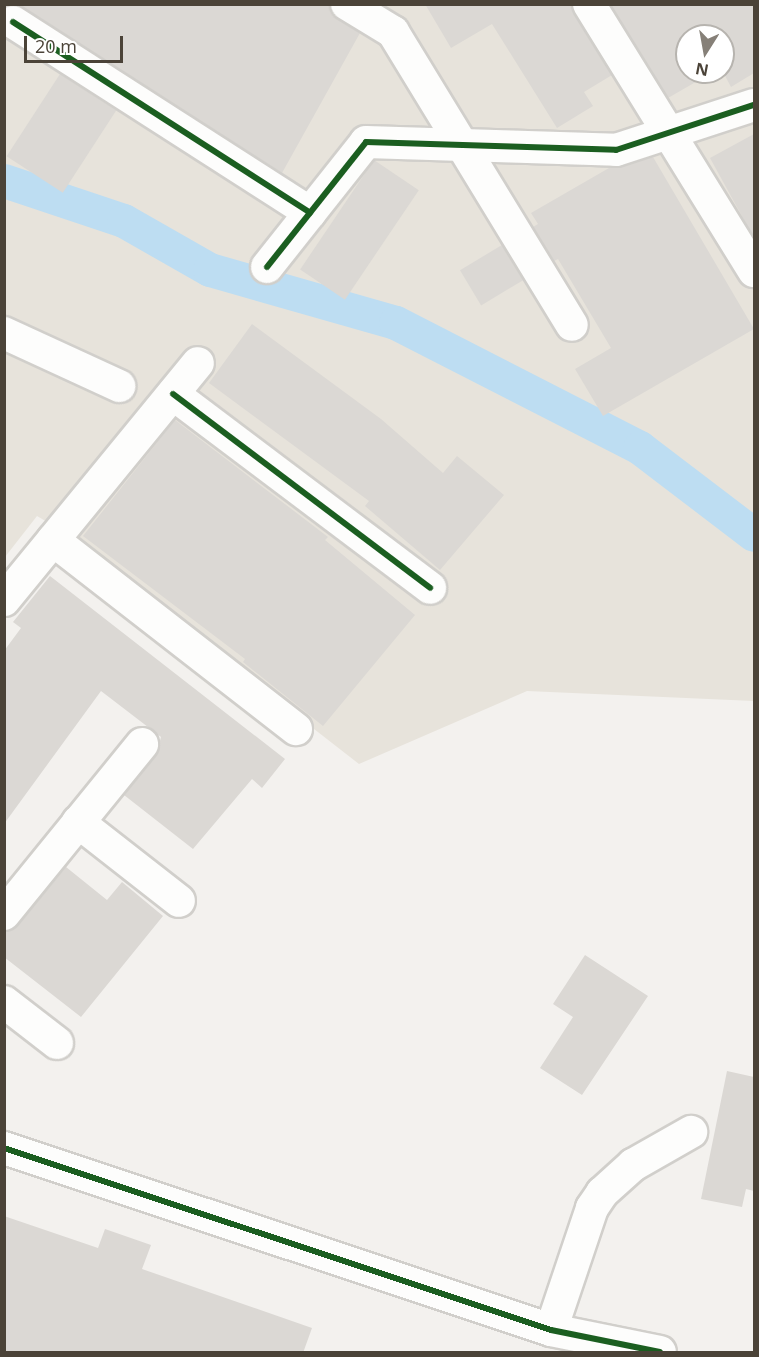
<!DOCTYPE html>
<html>
<head>
<meta charset="utf-8">
<style>
	body { margin:0 }
	#map { position:relative; width:759px; height:1357px; overflow:hidden; background:#f3f1ee; font-family:"Open Sans",sans-serif }
	div>[style] { position:absolute }
	.residential>* { inset:0; background:#e7e3db }
	.canal>* { height:34px; margin:-17px; padding:0 17px; transform-origin:17px; border-radius:17px; background:#bdddf2 }
	.building>* { inset:0; background:#dbd8d4; transform-origin:0 0 }
	.roads { filter:drop-shadow(2px 0 #d1cfcb) drop-shadow(-2px 0 #d1cfcb) drop-shadow(0 2px #d1cfcb) drop-shadow(0 -2px #d1cfcb) }
	.street>* { height:32px; margin:-16px; padding:0 16px; transform-origin:16px; border-radius:16px; background:#fdfdfc }
	.cycleway>* { height:6px; margin:-3px; padding:0 3px; transform-origin:3px; border-radius:3px; background:#1b5e20 }
	span { translate:-50% -50%; white-space:nowrap; text-align:center; line-height:1.15; -webkit-text-stroke:4.5px #fff; paint-order:stroke }
	.frame { position:absolute; inset:0; border:6px solid #4b4338; pointer-events:none }
	.north { position:absolute; left:675px; top:24px; width:60px; height:60px; box-sizing:border-box; background:#fff; border:2px solid #b7b4af; border-radius:50%; rotate:191deg; font-size:16px; font-weight:700; line-height:24px; text-align:center; color:#4b4338 }
	.north::after { content:''; display:block; margin:auto; width:21px; height:27px; background:#868078; clip-path:polygon(50% 0,100% 100%,50% 72%,0 100%) }
	.scale { position:absolute; left:24px; top:36px; width:99px; height:27px; box-sizing:border-box; border:3px solid #4b4338; border-top:0; padding-left:8px; font-size:18px; line-height:21px; white-space:nowrap; color:#4b4338; -webkit-text-stroke:4px #fff; paint-order:stroke }
</style>
</head>
<body>
<div id="map">
	<div class="residential">
		<i style="clip-path:polygon(evenodd,5px 5px,754px 5px,754px 701px,527px 691px,359px 764px,49px 523px,37px 516px,5px 557px,5px 5px,687px 36px,723px 36px,723px 72px,687px 72px,687px 36px)"></i>
	</div>
	<div class="canal">
		<i style="left:4px;top:181px;width:126px;rotate:18.4deg"></i>
		<i style="left:124px;top:221px;width:99px;rotate:29.7deg"></i>
		<i style="left:210px;top:270px;width:193px;rotate:15.9deg"></i>
		<i style="left:396px;top:323px;width:274px;rotate:27.1deg"></i>
		<i style="left:640px;top:448px;width:143px;rotate:37.3deg"></i>
	</div>
	<div class="building">
		<i style="clip-path:polygon(16px 4px,329px 4px,337px 19px,360px 33px,282px 173px)"></i>
		<i style="clip-path:polygon(425px 4px,571px 4px,612px 75px,584px 92px,593px 106px,557px 128px,492px 24px,451px 48px)"></i>
		<i style="clip-path:polygon(610px 4px,754px 4px,754px 73px,731px 87px,723px 72px,723px 36px,687px 36px,687px 72px,713px 72px,668px 98px)"></i>
		<i style="left:60px;top:74px;width:67px;height:98px;rotate:33deg"></i>
		<i style="clip-path:polygon(754px 134px,754px 238px,710px 158px)"></i>
		<i style="clip-path:polygon(653px 157px,754px 329px,603px 416px,575px 369px,611px 348px,558px 259px,554px 261px,533px 227px,538px 224px,531px 213px,609px 168px)"></i>
		<i style="left:374px;top:160px;width:54px;height:132px;rotate:34deg"></i>
		<i style="left:502px;top:245px;width:41px;height:49px;rotate:59deg"></i>
		<i style="clip-path:polygon(252px 324px,381px 419px,443px 473px,457px 456px,504px 495px,440px 570px,365px 506px,369px 501px,209px 383px)"></i>
		<i style="clip-path:polygon(175px 420px,328px 537px,325px 540px,415px 615px,323px 726px,243px 662px,245px 659px,83px 536px)"></i>
		<i style="clip-path:polygon(50px 576px,285px 759px,262px 788px,252px 779px,193px 849px,124px 795px,156px 755px,161px 737px,101px 691px,4px 824px,4px 651px,21px 628px,13px 622px)"></i>
		<i style="clip-path:polygon(66px 867px,107px 900px,122px 882px,163px 916px,81px 1017px,4px 957px,4px 932px,18px 925px)"></i>
		<i style="clip-path:polygon(585px 955px,648px 996px,582px 1095px,540px 1068px,573px 1017px,553px 1004px)"></i>
		<i style="clip-path:polygon(727px 1071px,754px 1077px,754px 1191px,746px 1189px,742px 1207px,701px 1199px)"></i>
		<i style="clip-path:polygon(4px 1216px,98px 1248px,105px 1229px,151px 1245px,142px 1269px,312px 1328px,303px 1353px,4px 1353px)"></i>
	</div>
	<div class="roads">
		<div class="street">
			<i style="left:347px;top:4px;width:54px;rotate:31.3deg"></i>
			<i style="left:393px;top:32px;width:343px;rotate:58.6deg"></i>
			<i style="left:589px;top:4px;width:314px;rotate:58.3deg"></i>
			<i style="left:13px;top:22px;width:353px;rotate:32.7deg"></i>
			<i style="left:267px;top:267px;width:159px;rotate:-51.6deg"></i>
			<i style="left:366px;top:142px;width:250px;rotate:1.8deg"></i>
			<i style="left:616px;top:150px;width:145px;rotate:-18.1deg"></i>
			<i style="left:4px;top:333px;width:127px;rotate:24.7deg"></i>
			<i style="left:173px;top:394px;width:322px;rotate:37deg"></i>
			<i style="left:53px;top:540px;width:308px;rotate:37.9deg"></i>
			<i style="left:4px;top:600px;width:306px;rotate:-50.7deg"></i>
			<i style="left:78px;top:822px;width:128px;rotate:38deg"></i>
			<i style="left:4px;top:914px;width:219px;rotate:-50.9deg"></i>
			<i style="left:4px;top:1002px;width:67px;rotate:37.7deg"></i>
			<i style="left:4px;top:1148px;width:576px;rotate:18.4deg"></i>
			<i style="left:551px;top:1330px;width:111px;rotate:11.4deg"></i>
			<i style="left:551px;top:1330px;width:129px;rotate:-71.4deg"></i>
			<i style="left:592px;top:1208px;width:18px;rotate:-56deg"></i>
			<i style="left:602px;top:1193px;width:42px;rotate:-42.1deg"></i>
			<i style="left:633px;top:1165px;width:67px;rotate:-29.6deg"></i>
		</div>
	</div>
	<div class="cycleway">
		<i style="left:13px;top:22px;width:353px;rotate:32.7deg"></i>
		<i style="left:267px;top:267px;width:159px;rotate:-51.6deg"></i>
		<i style="left:366px;top:142px;width:250px;rotate:1.8deg"></i>
		<i style="left:616px;top:150px;width:145px;rotate:-18.1deg"></i>
		<i style="left:173px;top:394px;width:322px;rotate:37deg"></i>
		<i style="left:4px;top:1148px;width:576px;rotate:18.4deg"></i>
		<i style="left:551px;top:1330px;width:111px;rotate:11.4deg"></i>
	</div>
	<div class="frame"></div>
	<div class="north">N</div>
	<div class="scale">20 m</div>
</div>
</body>
</html>
